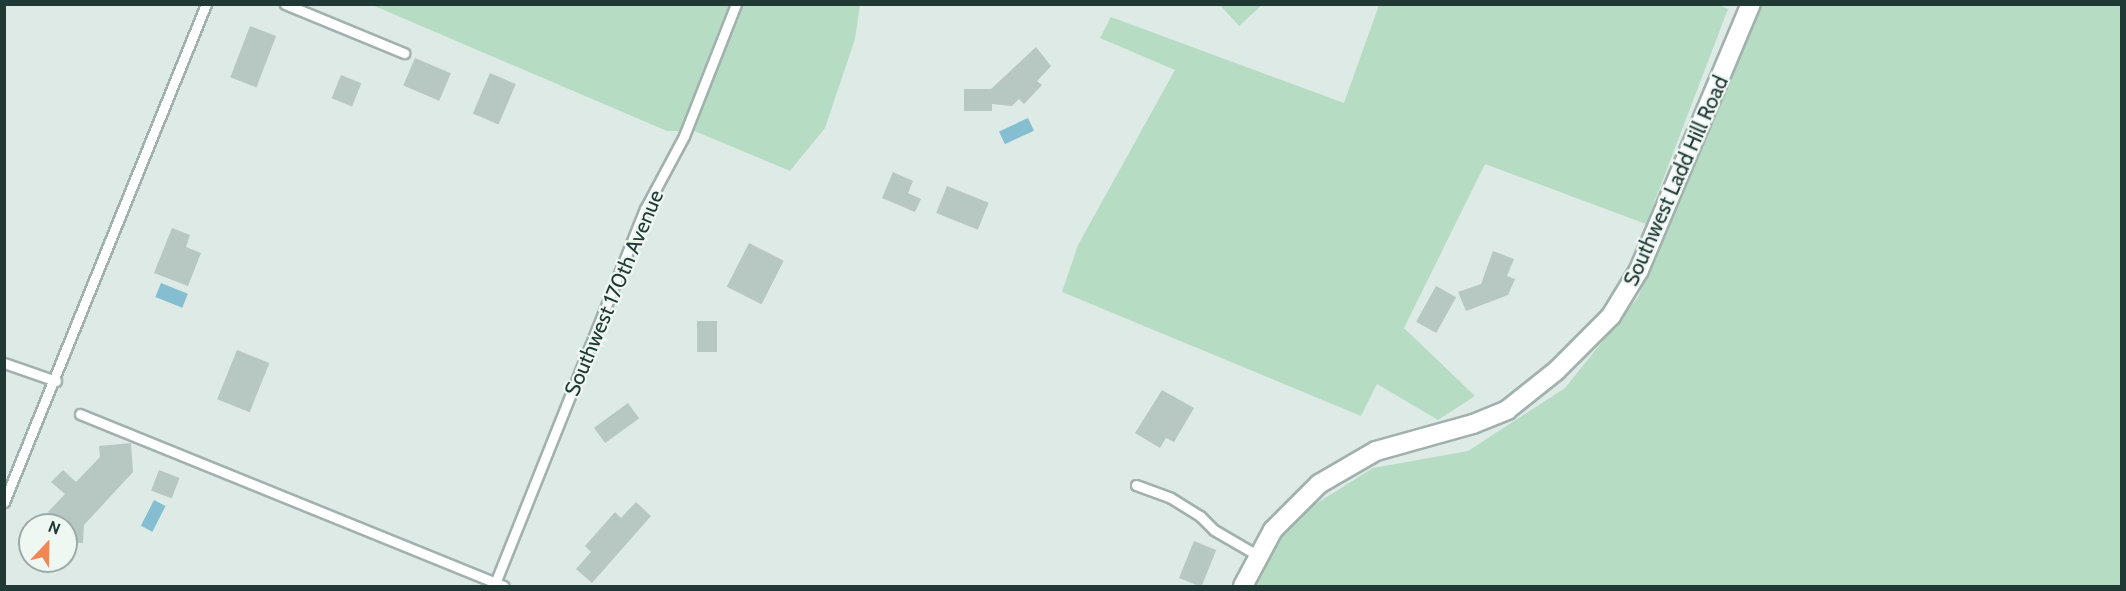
<!DOCTYPE html>
<html>
<head>
<meta charset="utf-8">
<style>
	body { margin:0 }
	#map { position:relative; width:2126px; height:591px; overflow:hidden; background:#deeae6; font-family:Cabin,sans-serif }
	div>[style] { position:absolute }
	.green>* { inset:0; background:#b7dcc4 }
	.water>* { inset:0; background:#85bed0; transform-origin:0 0 }
	.building>* { inset:0; background:#b7c7c2; transform-origin:0 0 }
	.roads { filter:drop-shadow(2px 0 #a1b1ad) drop-shadow(-2px 0 #a1b1ad) drop-shadow(0 2px #a1b1ad) drop-shadow(0 -2px #a1b1ad) }
	.lane>* { height:9px; margin:-4.5px; padding:0 4.5px; transform-origin:4.5px; border-radius:4.5px; background:#fff }
	.secondary>* { height:18px; margin:-9px; padding:0 9px; transform-origin:9px; border-radius:9px; background:#fff }
	span { translate:-50% -50%; white-space:nowrap; text-align:center; line-height:1.15; -webkit-text-stroke:4.5px #eff7f3; paint-order:stroke }
	.street-label { font-size:21px; color:#203935 }
	.frame { position:absolute; inset:0; border:6px solid #203935; pointer-events:none }
	.north { position:absolute; left:18px; top:513px; width:60px; height:60px; box-sizing:border-box; background:#eff7f3; border:2px solid #9caba7; border-radius:50%; rotate:22deg; font-size:16px; font-weight:700; line-height:24px; text-align:center; color:#203935 }
	.north::after { content:''; display:block; margin:auto; width:21px; height:27px; background:#f28754; clip-path:polygon(50% 0,100% 100%,50% 72%,0 100%) }
</style>
</head>
<body>
<div id="map">
	<div class="green">
		<i style="clip-path:polygon(1717px 4px,1728px 9px,1646px 224px,1485px 164px,1404px 328px,1475px 396px,1438px 420px,1377px 384px,1361px 416px,1062px 292px,1078px 245px,1175px 70px,1100px 38px,1111px 17px,1344px 103px,1379px 5px)"></i>
		<i style="clip-path:polygon(372px 5px,729px 5px,680px 131px,667px 131px)"></i>
		<i style="clip-path:polygon(743px 5px,860px 5px,855px 39px,825px 128px,790px 171px,692px 130px)"></i>
		<i style="clip-path:polygon(1220px 5px,1262px 5px,1239px 26px)"></i>
		<i style="clip-path:polygon(1761px 5px,2121px 5px,2121px 586px,1253px 586px,1267px 549px,1309px 508px,1373px 468px,1468px 451px,1565px 388px,1638px 297px)"></i>
	</div>
	<div class="water">
		<i style="left:1028px;top:118px;width:14px;height:32px;rotate:65deg"></i>
		<i style="left:161px;top:283px;width:29px;height:15px;rotate:22deg"></i>
		<i style="left:154px;top:500px;width:13px;height:29px;rotate:27deg"></i>
	</div>
	<div class="building">
		<i style="left:250px;top:26px;width:28px;height:55px;rotate:21deg"></i>
		<i style="clip-path:polygon(1036px 47px,1051px 66px,1037px 81px,1042px 85px,1024px 104px,1019px 99px,1012px 106px,992px 104px,992px 111px,964px 111px,964px 89px,991px 89px)"></i>
		<i style="left:415px;top:58px;width:39px;height:30px;rotate:23deg"></i>
		<i style="left:490px;top:73px;width:28px;height:44px;rotate:23deg"></i>
		<i style="left:341px;top:75px;width:22px;height:25px;rotate:22deg"></i>
		<i style="clip-path:polygon(893px 172px,913px 181px,908px 193px,921px 199px,915px 212px,882px 198px)"></i>
		<i style="left:947px;top:186px;width:45px;height:29px;rotate:22deg"></i>
		<i style="clip-path:polygon(172px 228px,190px 235px,186px 247px,201px 253px,188px 286px,154px 273px)"></i>
		<i style="left:749px;top:243px;width:39px;height:49px;rotate:27deg"></i>
		<i style="clip-path:polygon(1493px 251px,1514px 259px,1507px 276px,1515px 279px,1508px 295px,1466px 311px,1458px 292px,1481px 284px)"></i>
		<i style="left:1436px;top:286px;width:23px;height:41px;rotate:29deg"></i>
		<i style="left:697px;top:321px;width:20px;height:31px"></i>
		<i style="left:237px;top:350px;width:35px;height:53px;rotate:22deg"></i>
		<i style="clip-path:polygon(1162px 390px,1194px 408px,1174px 442px,1166px 438px,1160px 448px,1135px 433px)"></i>
		<i style="left:628px;top:403px;width:19px;height:42px;rotate:54deg"></i>
		<i style="clip-path:polygon(131px 443px,133px 472px,84px 525px,83px 543px,66px 542px,66px 525px,48px 512px,65px 494px,51px 482px,63px 470px,76px 482px,100px 457px,99px 446px)"></i>
		<i style="left:159px;top:470px;width:22px;height:22px;rotate:21deg"></i>
		<i style="clip-path:polygon(636px 502px,651px 516px,592px 583px,576px 569px,591px 552px,585px 546px,615px 512px,621px 518px)"></i>
		<i style="left:1194px;top:541px;width:24px;height:40px;rotate:22deg"></i>
	</div>
	<div class="roads">
		<div class="lane">
			<i style="left:285px;top:4px;width:129px;rotate:22.4deg"></i>
			<i style="left:4px;top:363px;width:55px;rotate:19.1deg"></i>
			<i style="left:80px;top:414px;width:457px;rotate:22.1deg"></i>
			<i style="left:1136px;top:485px;width:37px;rotate:20deg"></i>
			<i style="left:1171px;top:498px;width:34px;rotate:32deg"></i>
			<i style="left:1200px;top:516px;width:20px;rotate:45deg"></i>
			<i style="left:1214px;top:530px;width:50px;rotate:30.2deg"></i>
			<i style="left:4px;top:502px;width:537px;rotate:-67.92deg"></i>
			<i style="left:494px;top:586px;width:406px;rotate:-68.2deg"></i>
			<i style="left:645px;top:209px;width:83px;rotate:-61.9deg"></i>
			<i style="left:684px;top:136px;width:142px;rotate:-68.5deg"></i>
		</div>
		<div class="secondary">
			<i style="left:1243px;top:586px;width:64px;rotate:-61.8deg"></i>
			<i style="left:1273px;top:530px;width:65px;rotate:-45deg"></i>
			<i style="left:1319px;top:484px;width:66px;rotate:-30.1deg"></i>
			<i style="left:1376px;top:451px;width:101px;rotate:-15.6deg"></i>
			<i style="left:1473px;top:424px;width:37px;rotate:-22deg"></i>
			<i style="left:1507px;top:410px;width:63px;rotate:-38.5deg"></i>
			<i style="left:1556px;top:371px;width:78px;rotate:-45deg"></i>
			<i style="left:1611px;top:316px;width:54px;rotate:-58.7deg"></i>
			<i style="left:1639px;top:270px;width:289px;rotate:-67.2deg"></i>
		</div>
	</div>
	<div class="street-label">
		<span style="left:1676px;top:181px;rotate:-66deg">Southwest Ladd Hill Road</span>
		<span style="left:614px;top:293px;rotate:-67deg">Southwest 170th Avenue</span>
	</div>
	<div class="frame"></div>
	<div class="north">N</div>
</div>
</body>
</html>
